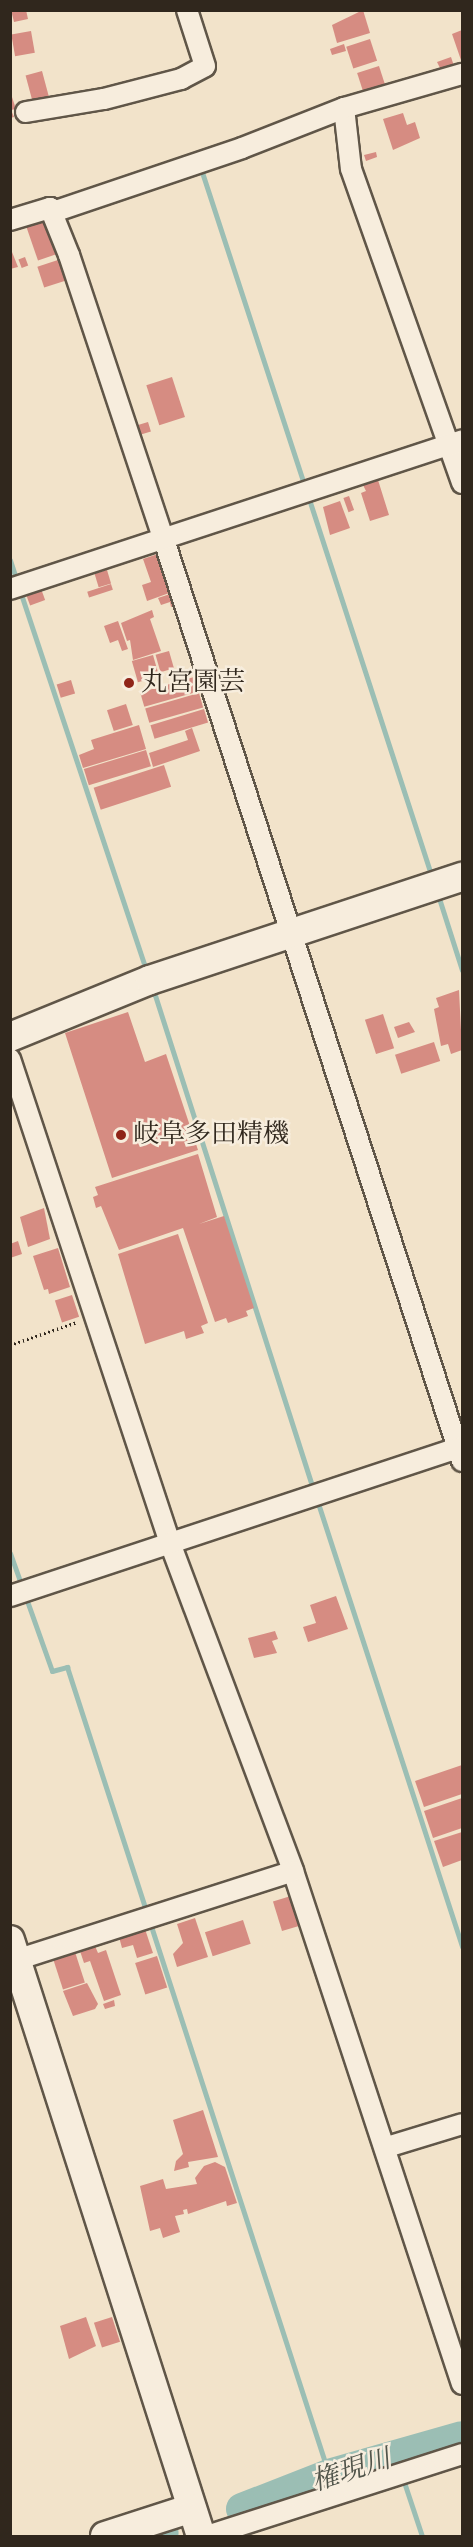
<!DOCTYPE html>
<html>
<head>
<meta charset="utf-8">
<style>
	body { margin:0 }
	#map { position:relative; width:473px; height:2547px; overflow:hidden; background:#f2e3ca; font-family:"IM FELL Double Pica","Noto Serif JP",serif }
	div>[style] { position:absolute }
	.stream>* { height:5px; margin:-2.5px; padding:0 2.5px; transform-origin:2.5px; border-radius:2.5px; background:#9bbeb4 }
	.river>* { height:32px; margin:-16px; padding:0 16px; transform-origin:16px; border-radius:16px; background:#9bbeb4 }
	.building>* { inset:0; background:#d68c82; transform-origin:0 0 }
	.path>* { height:3px; margin-top:-1.5px; transform-origin:0; background:repeating-linear-gradient(90deg,#30271d 0 1.5px,transparent 0 4.5px) }
	.roads { filter:drop-shadow(2px 0 #605648) drop-shadow(-2px 0 #605648) drop-shadow(0 2px #605648) drop-shadow(0 -2px #605648) }
	.street>* { height:20px; margin:-10px; padding:0 10px; transform-origin:10px; border-radius:10px; background:#f7eddd }
	.secondary>* { height:28px; margin:-14px; padding:0 14px; transform-origin:14px; border-radius:14px; background:#f7eddd }
	.dots>* { width:16px; height:16px; translate:-50% -50%; box-sizing:border-box; border:3px solid #f7eddd; border-radius:50% }
	span { translate:-50% -50%; white-space:nowrap; text-align:center; line-height:1.15; -webkit-text-stroke:5px #f7eddd; paint-order:stroke }
	.poi-label { font-size:26px; color:#30271d }
	.left { translate:0 -50%; text-align:left }
	.water-label { font-size:27px; color:#50544a; font-style:italic }
	.frame { position:absolute; inset:0; border:12px solid #30271d; pointer-events:none }
</style>
</head>
<body>
<div id="map">
	<div class="stream">
		<i style="left:200px;top:166px;width:338px;rotate:71.9deg"></i>
		<i style="left:308px;top:496px;width:402px;rotate:72deg"></i>
		<i style="left:10px;top:560px;width:23px;rotate:72deg"></i>
		<i style="left:20px;top:591px;width:402px;rotate:71.6deg"></i>
		<i style="left:438px;top:895px;width:79px;rotate:72.3deg"></i>
		<i style="left:153px;top:989px;width:528px;rotate:72.25deg"></i>
		<i style="left:317px;top:1500px;width:470px;rotate:72deg"></i>
		<i style="left:10px;top:1553px;width:125px;rotate:70.4deg"></i>
		<i style="left:52px;top:1671px;width:16px;rotate:-15deg"></i>
		<i style="left:67px;top:1667px;width:849px;rotate:72.03deg"></i>
		<i style="left:396px;top:2458px;width:82px;rotate:71.6deg"></i>
	</div>
	<div class="river">
		<i style="left:242px;top:2509px;width:93px;rotate:-21.3deg"></i>
		<i style="left:329px;top:2475px;width:138px;rotate:-15.9deg"></i>
		<i style="left:154px;top:2536px;width:9px;rotate:-18deg"></i>
	</div>
	<div class="building">
		<i style="clip-path:polygon(11px 10px,26px 10px,28px 19px,14px 22px)"></i>
		<i style="clip-path:polygon(363px 10px,370px 33px,337px 43px,332px 25px)"></i>
		<i style="clip-path:polygon(462px 30px,462px 63px,452px 34px)"></i>
		<i style="left:31px;top:31px;width:22px;height:20px;rotate:80deg"></i>
		<i style="left:370px;top:39px;width:23px;height:25px;rotate:72deg"></i>
		<i style="clip-path:polygon(344px 44px,346px 51px,332px 55px,330px 49px)"></i>
		<i style="clip-path:polygon(451px 57px,454px 66px,441px 70px,437px 62px)"></i>
		<i style="left:379px;top:66px;width:22px;height:23px;rotate:72deg"></i>
		<i style="left:42px;top:71px;width:30px;height:17px;rotate:75deg"></i>
		<i style="clip-path:polygon(10px 91px,16px 109px,11px 110px,14px 117px,10px 118px)"></i>
		<i style="clip-path:polygon(403px 113px,407px 125px,415px 122px,420px 138px,393px 150px,383px 119px)"></i>
		<i style="clip-path:polygon(376px 152px,377px 157px,366px 161px,364px 155px)"></i>
		<i style="left:48px;top:219px;width:36px;height:23px;rotate:71deg"></i>
		<i style="clip-path:polygon(10px 247px,18px 267px,10px 269px)"></i>
		<i style="left:25px;top:257px;width:9px;height:7px;rotate:69deg"></i>
		<i style="left:64px;top:258px;width:22px;height:28px;rotate:72deg"></i>
		<i style="left:172px;top:377px;width:42px;height:27px;rotate:72deg"></i>
		<i style="left:148px;top:422px;width:10px;height:13px;rotate:73deg"></i>
		<i style="clip-path:polygon(378px 480px,389px 515px,370px 521px,361px 493px,366px 491px,363px 485px)"></i>
		<i style="left:349px;top:496px;width:15px;height:6px;rotate:70deg"></i>
		<i style="clip-path:polygon(340px 501px,350px 528px,330px 535px,323px 507px)"></i>
		<i style="clip-path:polygon(161px 553px,172px 592px,147px 601px,142px 585px,151px 582px,143px 559px)"></i>
		<i style="left:107px;top:570px;width:14px;height:13px;rotate:73deg"></i>
		<i style="left:111px;top:584px;width:6px;height:25px;rotate:72deg"></i>
		<i style="left:40px;top:586px;width:15px;height:16px;rotate:70deg"></i>
		<i style="clip-path:polygon(173px 593px,177px 605px,171px 607px,170px 602px,161px 605px,158px 598px)"></i>
		<i style="clip-path:polygon(152px 610px,154px 617px,150px 619px,161px 651px,133px 660px,130px 640px,127px 641px,121px 623px)"></i>
		<i style="clip-path:polygon(118px 621px,128px 649px,122px 651px,118px 640px,110px 643px,104px 626px)"></i>
		<i style="left:169px;top:651px;width:18px;height:14px;rotate:74deg"></i>
		<i style="left:153px;top:655px;width:22px;height:22px;rotate:74deg"></i>
		<i style="left:194px;top:677px;width:15px;height:56px;rotate:74deg"></i>
		<i style="left:71px;top:680px;width:14px;height:15px;rotate:73deg"></i>
		<i style="left:199px;top:693px;width:15px;height:56px;rotate:74deg"></i>
		<i style="left:126px;top:704px;width:22px;height:20px;rotate:72deg"></i>
		<i style="left:204px;top:709px;width:14px;height:56px;rotate:73deg"></i>
		<i style="clip-path:polygon(139px 725px,146px 749px,83px 768px,79px 755px,94px 749px,91px 740px)"></i>
		<i style="clip-path:polygon(192px 728px,200px 751px,153px 767px,149px 753px,188px 740px,185px 731px)"></i>
		<i style="left:146px;top:750px;width:17px;height:65px;rotate:73deg"></i>
		<i style="left:164px;top:765px;width:23px;height:74px;rotate:72deg"></i>
		<i style="clip-path:polygon(459px 990px,462px 1050px,451px 1054px,448px 1044px,441px 1046px,434px 1009px,439px 1007px,436px 998px)"></i>
		<i style="clip-path:polygon(128px 1012px,145px 1062px,166px 1054px,198px 1150px,112px 1178px,65px 1033px)"></i>
		<i style="left:383px;top:1014px;width:36px;height:19px;rotate:72deg"></i>
		<i style="clip-path:polygon(409px 1022px,415px 1032px,398px 1038px,394px 1027px)"></i>
		<i style="left:434px;top:1042px;width:20px;height:41px;rotate:72deg"></i>
		<i style="clip-path:polygon(198px 1154px,217px 1217px,199px 1224px,224px 1216px,254px 1308px,246px 1311px,248px 1316px,228px 1323px,226px 1318px,215px 1322px,183px 1228px,119px 1250px,101px 1206px,96px 1208px,93px 1197px,98px 1195px,95px 1187px)"></i>
		<i style="clip-path:polygon(44px 1208px,50px 1239px,28px 1247px,20px 1217px)"></i>
		<i style="clip-path:polygon(178px 1234px,208px 1323px,201px 1326px,204px 1333px,186px 1339px,184px 1331px,145px 1344px,118px 1254px)"></i>
		<i style="clip-path:polygon(18px 1241px,22px 1254px,10px 1258px,10px 1244px)"></i>
		<i style="clip-path:polygon(58px 1248px,70px 1287px,49px 1294px,48px 1289px,44px 1290px,33px 1256px)"></i>
		<i style="left:72px;top:1295px;width:23px;height:18px;rotate:72deg"></i>
		<i style="clip-path:polygon(336px 1596px,348px 1629px,308px 1642px,303px 1627px,316px 1623px,310px 1605px)"></i>
		<i style="clip-path:polygon(275px 1631px,278px 1639px,272px 1641px,277px 1653px,254px 1658px,248px 1638px)"></i>
		<i style="clip-path:polygon(462px 1765px,462px 1794px,424px 1807px,415px 1781px)"></i>
		<i style="clip-path:polygon(462px 1798px,462px 1828px,433px 1838px,424px 1811px)"></i>
		<i style="clip-path:polygon(462px 1832px,462px 1860px,443px 1867px,434px 1841px)"></i>
		<i style="left:294px;top:1895px;width:31px;height:22px;rotate:73deg"></i>
		<i style="clip-path:polygon(195px 1918px,208px 1957px,177px 1967px,173px 1954px,183px 1943px,177px 1924px)"></i>
		<i style="left:243px;top:1920px;width:25px;height:40px;rotate:72deg"></i>
		<i style="clip-path:polygon(145px 1929px,153px 1953px,137px 1958px,133px 1945px,122px 1948px,119px 1937px)"></i>
		<i style="clip-path:polygon(95px 1946px,98px 1953px,106px 1950px,121px 1995px,104px 2001px,90px 1961px,84px 1963px,80px 1951px)"></i>
		<i style="left:75px;top:1952px;width:32px;height:23px;rotate:72deg"></i>
		<i style="left:157px;top:1956px;width:33px;height:23px;rotate:72deg"></i>
		<i style="clip-path:polygon(87px 1983px,98px 2004px,95px 2009px,73px 2016px,63px 1991px)"></i>
		<i style="clip-path:polygon(114px 2000px,115px 2006px,105px 2009px,103px 2004px)"></i>
		<i style="clip-path:polygon(203px 2110px,218px 2157px,188px 2162px,189px 2167px,174px 2171px,176px 2161px,183px 2154px,173px 2120px)"></i>
		<i style="clip-path:polygon(215px 2162px,225px 2167px,237px 2203px,227px 2206px,226px 2201px,188px 2214px,187px 2209px,183px 2210px,184px 2214px,175px 2216px,180px 2232px,163px 2238px,160px 2228px,150px 2231px,140px 2186px,163px 2179px,166px 2189px,197px 2184px,195px 2178px,204px 2166px)"></i>
		<i style="clip-path:polygon(86px 2317px,96px 2346px,69px 2359px,60px 2326px)"></i>
		<i style="left:112px;top:2317px;width:26px;height:19px;rotate:72deg"></i>
	</div>
	<div class="path">
		<i style="left:10px;top:1345px;width:71px;rotate:-18.9deg"></i>
	</div>
	<div class="roads">
		<div class="street">
			<i style="left:344px;top:108px;width:61px;rotate:83.5deg"></i>
			<i style="left:351px;top:169px;width:333px;rotate:70.5deg"></i>
			<i style="left:26px;top:112px;width:79px;rotate:-9.5deg"></i>
			<i style="left:104px;top:99px;width:80px;rotate:-14.6deg"></i>
			<i style="left:181px;top:79px;width:27px;rotate:-28deg"></i>
			<i style="left:205px;top:66px;width:59px;rotate:-107.8deg"></i>
			<i style="left:50px;top:208px;width:51px;rotate:68deg"></i>
			<i style="left:69px;top:255px;width:300px;rotate:71.6deg"></i>
			<i style="left:164px;top:540px;width:968px;rotate:72.07deg"></i>
			<i style="left:10px;top:220px;width:42px;rotate:-16.7deg"></i>
			<i style="left:50px;top:208px;width:7px;rotate:27deg"></i>
			<i style="left:56px;top:211px;width:196px;rotate:-18.7deg"></i>
			<i style="left:242px;top:148px;width:110px;rotate:-21.4deg"></i>
			<i style="left:344px;top:108px;width:123px;rotate:-16.1deg"></i>
			<i style="left:10px;top:589px;width:476px;rotate:-18.2deg"></i>
			<i style="left:10px;top:1059px;width:510px;rotate:71.71deg"></i>
			<i style="left:170px;top:1543px;width:350px;rotate:69.4deg"></i>
			<i style="left:293px;top:1871px;width:540px;rotate:71.77deg"></i>
			<i style="left:10px;top:1596px;width:472px;rotate:-18.3deg"></i>
			<i style="left:10px;top:1962px;width:297px;rotate:-17.8deg"></i>
			<i style="left:387px;top:2147px;width:78px;rotate:-17deg"></i>
			<i style="left:207px;top:2536px;width:268px;rotate:-17.8deg"></i>
		</div>
		<div class="secondary">
			<i style="left:10px;top:1037px;width:151px;rotate:-22.2deg"></i>
			<i style="left:150px;top:980px;width:329px;rotate:-18.3deg"></i>
			<i style="left:10px;top:1940px;width:626px;rotate:72.23deg"></i>
			<i style="left:105px;top:2536px;width:91px;rotate:-17.8deg"></i>
		</div>
	</div>
	<div class="dots">
		<i style="left:129px;top:683px;background:#8f2418"></i>
		<i style="left:121px;top:1135px;background:#8f2418"></i>
	</div>
	<div class="poi-label">
		<span class="left" style="left:141px;top:683px">丸宮園芸</span>
		<span class="left" style="left:133px;top:1135px">岐阜多田精機</span>
	</div>
	<div class="water-label">
		<span style="left:351px;top:2470px;rotate:-18deg">権現川</span>
	</div>
	<div class="frame"></div>
</div>
</body>
</html>
